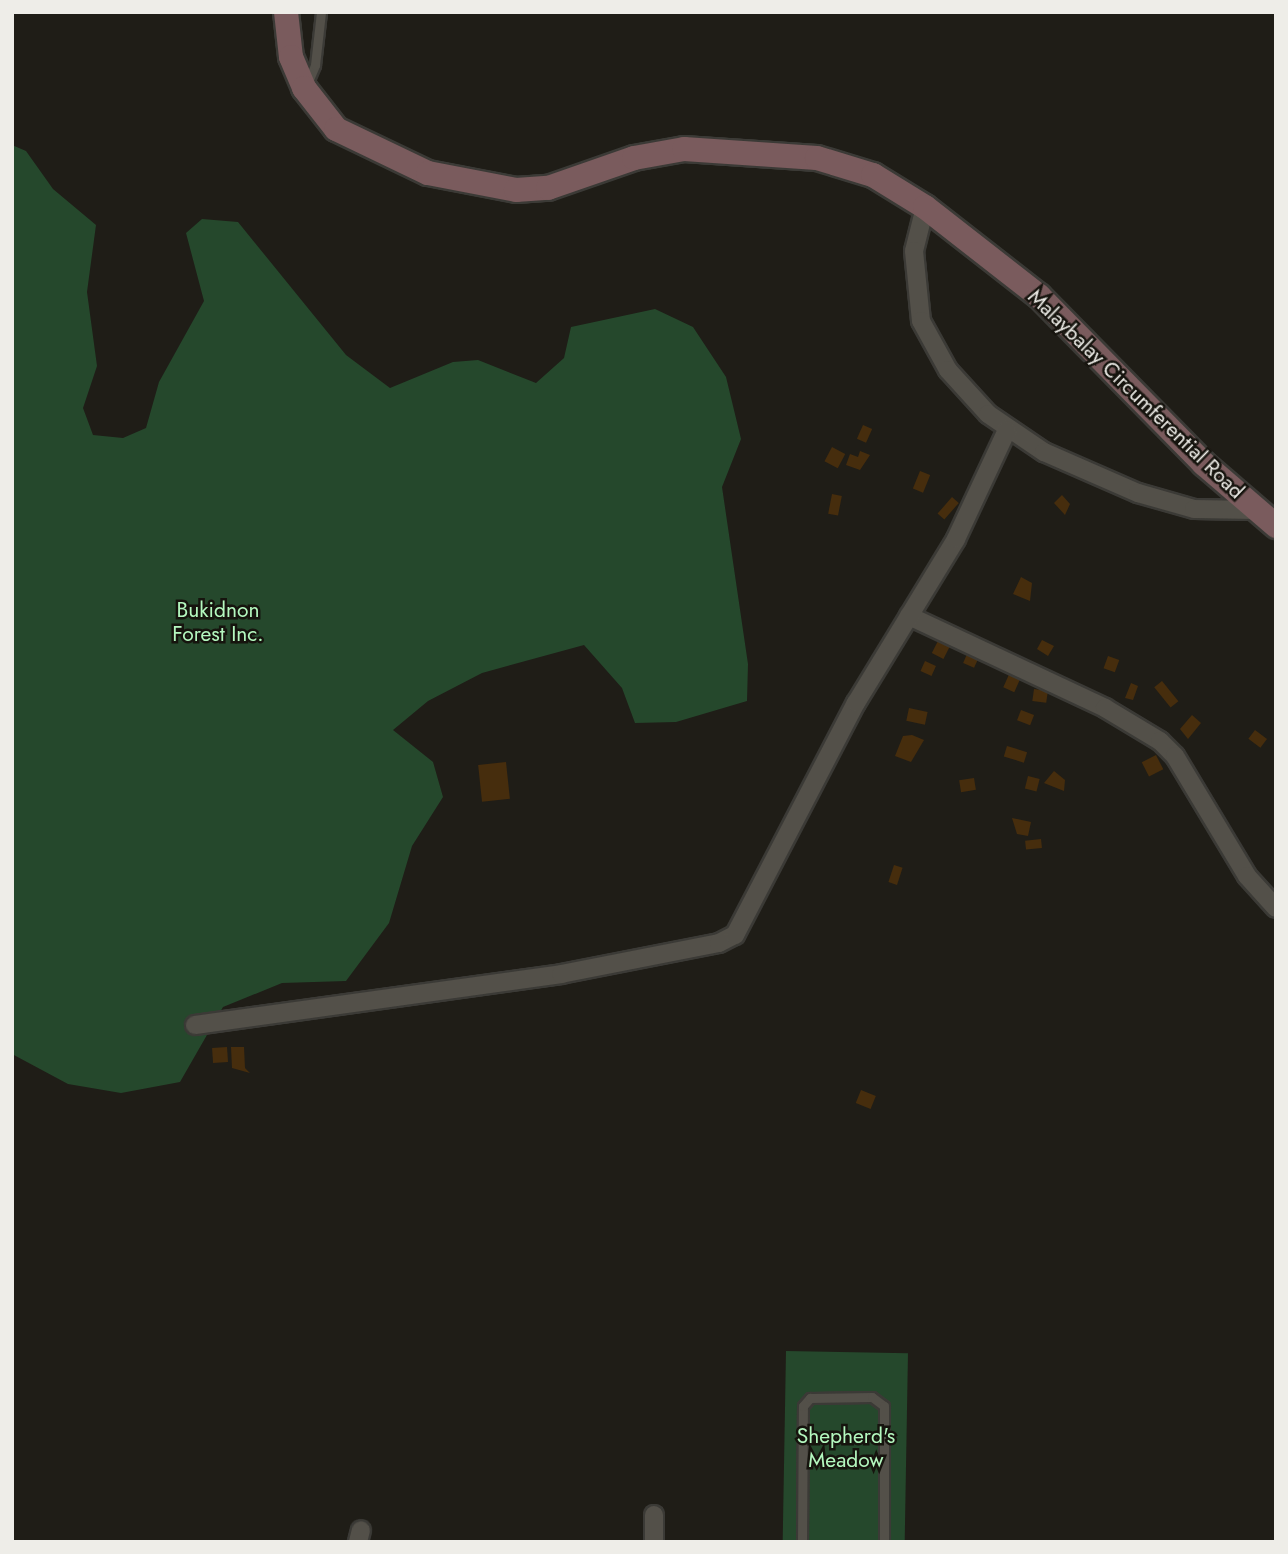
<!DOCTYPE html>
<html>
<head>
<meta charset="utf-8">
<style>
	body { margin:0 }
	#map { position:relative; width:1288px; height:1554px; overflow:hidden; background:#1f1d17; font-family:Jost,sans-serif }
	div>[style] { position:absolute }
	.green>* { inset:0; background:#25482c; transform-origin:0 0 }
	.building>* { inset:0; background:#462d0d; transform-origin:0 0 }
	.roads { filter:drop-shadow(2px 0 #3b3a36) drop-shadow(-2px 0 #3b3a36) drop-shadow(0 2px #3b3a36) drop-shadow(0 -2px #3b3a36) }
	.service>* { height:9px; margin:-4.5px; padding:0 4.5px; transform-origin:4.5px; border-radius:4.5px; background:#535049 }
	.minor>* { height:18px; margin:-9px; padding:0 9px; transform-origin:9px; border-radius:9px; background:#535049 }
	.secondary>* { height:24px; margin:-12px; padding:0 12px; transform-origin:12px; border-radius:12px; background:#7a5b5d }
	span { translate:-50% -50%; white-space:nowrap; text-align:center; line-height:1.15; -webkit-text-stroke:5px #16140e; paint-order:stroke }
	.street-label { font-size:21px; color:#eeede8 }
	.park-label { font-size:21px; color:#b4f8bf }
	.frame { position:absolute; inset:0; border:14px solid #eeede8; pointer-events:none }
</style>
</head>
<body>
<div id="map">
	<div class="green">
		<i style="clip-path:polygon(12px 145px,26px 151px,53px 189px,96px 225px,87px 292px,97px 366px,83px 408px,93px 435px,123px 438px,146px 428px,159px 382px,204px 301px,186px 233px,202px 219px,238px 222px,346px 355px,390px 388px,453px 362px,478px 360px,536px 383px,564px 358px,571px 327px,655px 309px,693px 327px,726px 377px,741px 439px,722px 487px,748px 664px,747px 701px,676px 722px,635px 723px,622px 688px,584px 645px,482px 673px,428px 701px,393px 730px,433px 762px,443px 797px,412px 846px,389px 923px,346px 981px,282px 983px,223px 1007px,180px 1082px,121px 1093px,68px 1084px,12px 1054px)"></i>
		<i style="left:786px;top:1351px;width:122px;height:191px;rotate:1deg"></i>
	</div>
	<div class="building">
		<i style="left:863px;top:425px;width:10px;height:15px;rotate:24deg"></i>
		<i style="left:832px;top:447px;width:15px;height:16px;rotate:28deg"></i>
		<i style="clip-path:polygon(860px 451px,870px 455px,860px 470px,846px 465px,850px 454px,858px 457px)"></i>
		<i style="left:920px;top:471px;width:11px;height:19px;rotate:22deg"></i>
		<i style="left:832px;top:494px;width:10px;height:20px;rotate:11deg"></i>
		<i style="clip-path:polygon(1062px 495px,1070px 504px,1065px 515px,1054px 503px)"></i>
		<i style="left:952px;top:497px;width:9px;height:22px;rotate:41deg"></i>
		<i style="clip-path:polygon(1021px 577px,1032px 583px,1030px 601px,1013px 594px)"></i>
		<i style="left:940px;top:637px;width:13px;height:18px;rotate:27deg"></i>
		<i style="clip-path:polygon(1042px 640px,1054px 646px,1048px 656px,1037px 649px)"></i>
		<i style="left:968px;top:652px;width:12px;height:12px;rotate:24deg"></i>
		<i style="left:1108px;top:656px;width:12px;height:13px;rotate:20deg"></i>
		<i style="left:925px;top:661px;width:12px;height:11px;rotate:24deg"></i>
		<i style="left:1011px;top:670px;width:12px;height:19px;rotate:24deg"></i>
		<i style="left:1162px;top:681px;width:26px;height:10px;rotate:51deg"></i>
		<i style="clip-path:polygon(1131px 683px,1138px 686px,1133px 700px,1125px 698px)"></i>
		<i style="left:1034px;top:689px;width:14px;height:12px;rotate:8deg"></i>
		<i style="left:909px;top:708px;width:19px;height:13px;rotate:12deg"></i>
		<i style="left:1021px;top:710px;width:14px;height:11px;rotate:21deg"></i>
		<i style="clip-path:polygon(1192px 715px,1201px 723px,1188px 739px,1180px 729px)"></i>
		<i style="left:1255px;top:730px;width:15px;height:11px;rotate:37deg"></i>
		<i style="clip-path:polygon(912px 735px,924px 740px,911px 762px,895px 756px,903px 736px)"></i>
		<i style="left:1007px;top:746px;width:21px;height:11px;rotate:17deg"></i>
		<i style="left:1156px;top:755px;width:16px;height:16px;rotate:63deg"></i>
		<i style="left:506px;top:762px;width:37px;height:28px;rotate:84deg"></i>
		<i style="clip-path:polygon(1054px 771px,1065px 780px,1064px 791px,1044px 783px)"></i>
		<i style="left:1028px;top:776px;width:12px;height:13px;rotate:14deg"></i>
		<i style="left:974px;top:778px;width:12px;height:15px;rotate:81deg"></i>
		<i style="clip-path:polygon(1012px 818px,1031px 822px,1028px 836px,1017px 834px)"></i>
		<i style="left:1041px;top:839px;width:9px;height:16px;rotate:84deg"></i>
		<i style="left:894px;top:865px;width:9px;height:18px;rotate:18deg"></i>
		<i style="left:227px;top:1047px;width:15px;height:15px;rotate:86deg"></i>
		<i style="clip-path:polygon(231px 1047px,244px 1047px,245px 1068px,250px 1073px,232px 1068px)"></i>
		<i style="left:861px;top:1090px;width:16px;height:14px;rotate:22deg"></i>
	</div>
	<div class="roads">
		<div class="service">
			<i style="left:307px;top:84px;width:21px;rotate:-67deg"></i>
			<i style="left:315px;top:65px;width:53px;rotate:-83.5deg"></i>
			<i style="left:802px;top:1542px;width:136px;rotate:-89.6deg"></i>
			<i style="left:803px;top:1406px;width:11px;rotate:-49deg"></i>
			<i style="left:810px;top:1398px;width:62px;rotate:-0.9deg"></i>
			<i style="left:872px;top:1397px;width:15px;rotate:37deg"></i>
			<i style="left:884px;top:1406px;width:136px;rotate:90deg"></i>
		</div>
		<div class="minor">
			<i style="left:925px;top:207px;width:45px;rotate:104deg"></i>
			<i style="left:914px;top:251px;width:70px;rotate:84.3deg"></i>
			<i style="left:921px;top:321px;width:56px;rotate:61.1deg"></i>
			<i style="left:948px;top:370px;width:59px;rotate:47.7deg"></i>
			<i style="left:988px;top:414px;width:68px;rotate:34.2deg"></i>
			<i style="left:1044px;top:452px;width:103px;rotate:23.6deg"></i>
			<i style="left:1138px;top:493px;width:58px;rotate:15.9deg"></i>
			<i style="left:1194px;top:509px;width:62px;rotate:0.9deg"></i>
			<i style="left:909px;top:616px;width:217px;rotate:25.1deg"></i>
			<i style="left:1105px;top:708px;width:64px;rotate:31deg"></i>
			<i style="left:1160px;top:741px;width:21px;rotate:45deg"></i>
			<i style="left:1175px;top:756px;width:140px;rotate:59deg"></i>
			<i style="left:1247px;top:876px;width:43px;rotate:47.8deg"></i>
			<i style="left:195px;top:1025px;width:370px;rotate:-7.9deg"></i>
			<i style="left:561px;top:974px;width:161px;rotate:-11.1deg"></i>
			<i style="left:719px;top:943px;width:18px;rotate:-27deg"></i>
			<i style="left:735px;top:935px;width:262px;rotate:-62.5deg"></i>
			<i style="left:856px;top:703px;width:192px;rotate:-58.6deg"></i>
			<i style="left:956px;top:539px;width:120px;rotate:-64.9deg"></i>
			<i style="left:358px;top:1542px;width:12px;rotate:-76deg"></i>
			<i style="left:654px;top:1542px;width:27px;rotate:-90deg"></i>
		</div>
		<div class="secondary">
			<i style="left:286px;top:12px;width:45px;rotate:83.7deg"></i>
			<i style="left:291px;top:57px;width:34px;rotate:67deg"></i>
			<i style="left:304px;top:88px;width:52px;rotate:52deg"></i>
			<i style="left:336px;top:129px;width:102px;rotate:25.6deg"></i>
			<i style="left:428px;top:173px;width:90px;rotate:10.9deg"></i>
			<i style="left:516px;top:190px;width:32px;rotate:-4deg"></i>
			<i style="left:548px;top:188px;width:91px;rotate:-19.2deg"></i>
			<i style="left:634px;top:158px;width:51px;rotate:-10.2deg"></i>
			<i style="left:684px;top:149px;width:133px;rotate:3.9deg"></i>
			<i style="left:817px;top:158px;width:59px;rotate:16.9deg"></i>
			<i style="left:873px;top:175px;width:61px;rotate:31.6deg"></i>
			<i style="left:925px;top:207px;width:145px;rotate:38deg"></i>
			<i style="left:1039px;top:296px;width:235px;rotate:45.5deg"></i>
			<i style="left:1204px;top:464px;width:95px;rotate:40.7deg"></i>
		</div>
	</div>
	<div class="street-label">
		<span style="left:1136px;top:394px;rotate:44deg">Malaybalay Circumferential Road</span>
	</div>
	<div class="park-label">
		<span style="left:218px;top:622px">Bukidnon<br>Forest Inc.</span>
		<span style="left:846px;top:1448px">Shepherd's<br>Meadow</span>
	</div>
	<div class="frame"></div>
</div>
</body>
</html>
